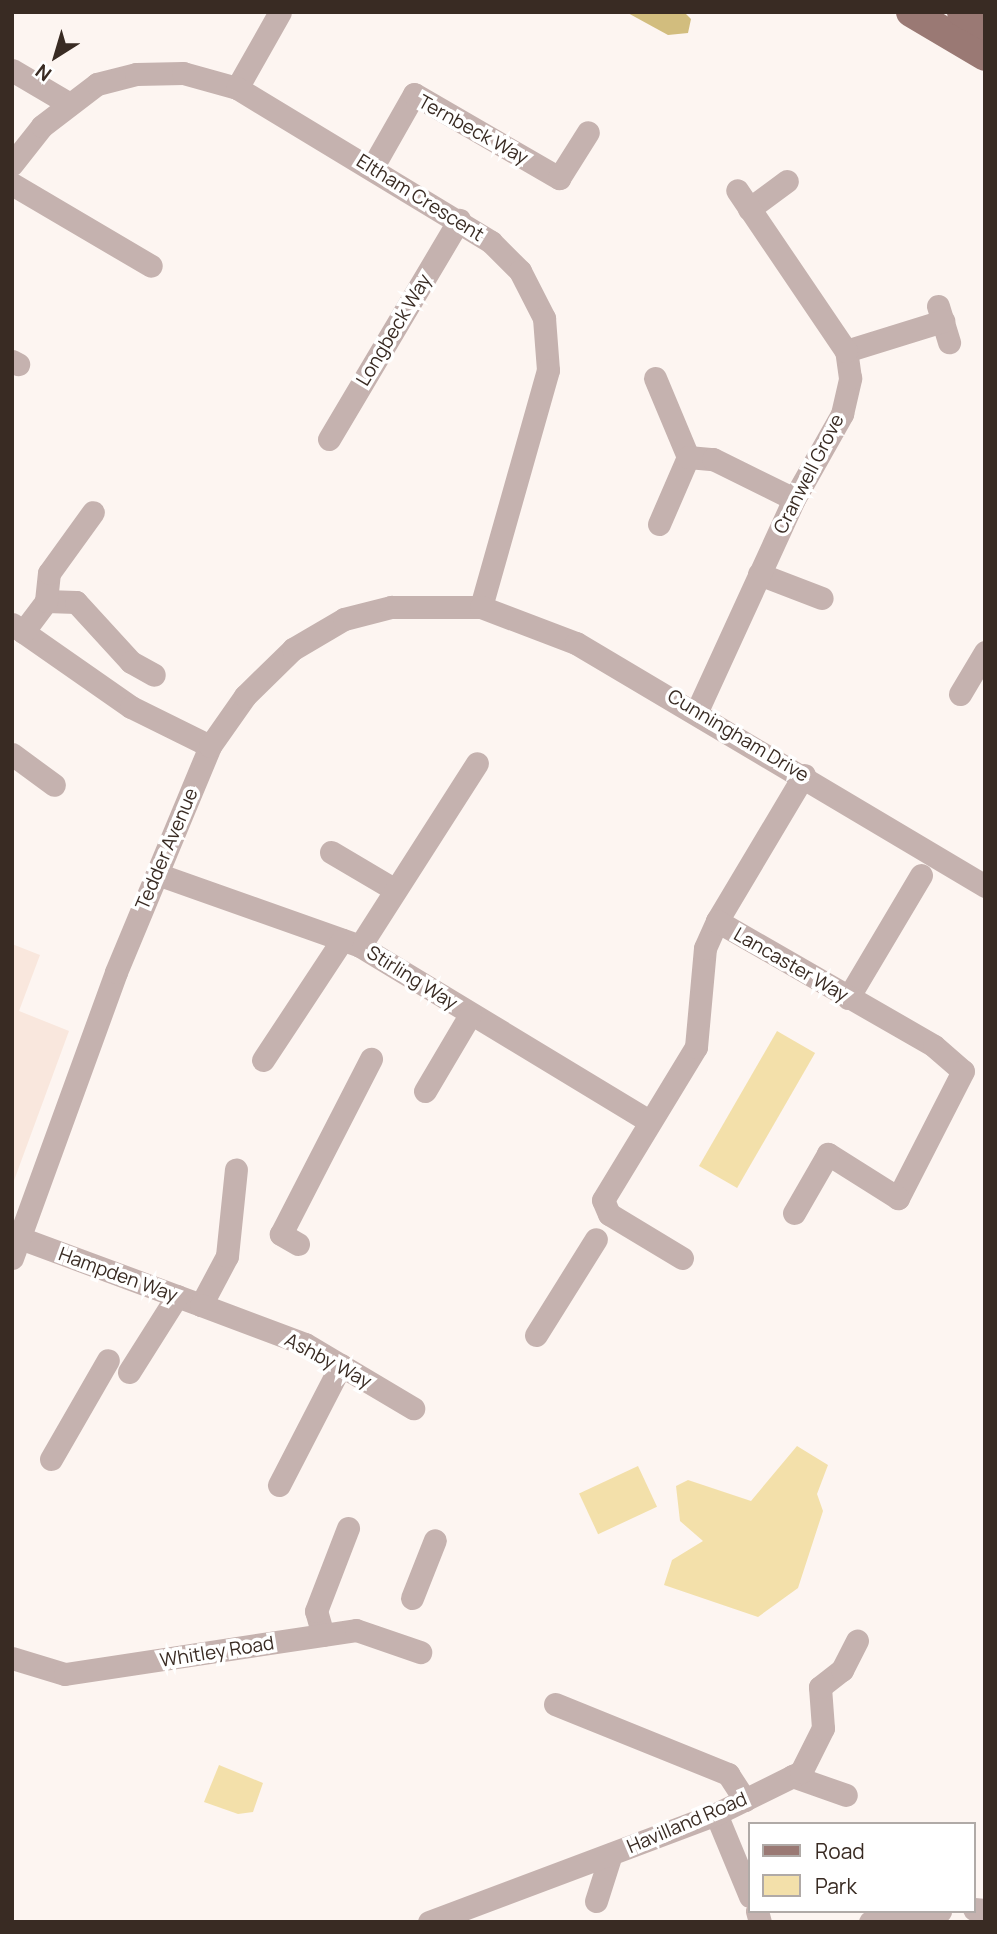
<!DOCTYPE html>
<html>
<head>
<meta charset="utf-8">
<style>
	body { margin:0 }
	#map { position:relative; width:997px; height:1934px; overflow:hidden; background:#fdf5f1; font-family:Manrope,sans-serif }
	div>[style] { position:absolute }
	.built>* { inset:0; background:#f9e7dd }
	.green>* { inset:0; background:#f3e0aa; transform-origin:0 0 }
	.forest>* { inset:0; background:#d2bd7e }
	.minor>* { height:23px; margin:-11.5px; padding:0 11.5px; transform-origin:11.5px; border-radius:11.5px; background:#c5b2af }
	.major>* { height:30px; margin:-15px; padding:0 15px; transform-origin:15px; border-radius:15px; background:#9a7974 }
	span { translate:-50% -50%; white-space:nowrap; text-align:center; line-height:1.15; -webkit-text-stroke:7px #fff; paint-order:stroke }
	.street-label { font-size:19px; color:#392b23 }
	.frame { position:absolute; inset:0; border:14px solid #392b23; pointer-events:none }
	.legend { position:absolute; left:748px; top:1822px; width:228px; height:91px; box-sizing:border-box; background:#fff; border:2px solid #b0aaa7; margin:0; padding:9px 12px; list-style:none; font-size:21px; color:#392b23 }
	.legend li { display:flex; align-items:center; gap:14px; height:35px }
	.legend b { width:35px; border:2px solid #b0aaa7 }
	.north { position:absolute; left:21px; top:21px; width:70px; height:70px; -webkit-text-stroke:5px #fff; paint-order:stroke; rotate:217deg; font-size:19px; font-weight:700; line-height:28px; text-align:center; color:#392b23 }
	.north::after { content:''; display:block; margin:auto; width:24px; height:32px; background:#392b23; clip-path:polygon(50% 0,100% 100%,50% 72%,0 100%) }
</style>
</head>
<body>
<div id="map">
	<div class="built">
		<i style="clip-path:polygon(12px 944px,40px 955px,19px 1011px,69px 1031px,12px 1186px)"></i>
	</div>
	<div class="green">
		<i style="left:777px;top:1031px;width:44px;height:156px;rotate:30deg"></i>
		<i style="clip-path:polygon(797px 1446px,828px 1465px,817px 1494px,823px 1511px,798px 1588px,758px 1617px,664px 1585px,672px 1560px,703px 1541px,680px 1521px,676px 1486px,688px 1480px,751px 1501px)"></i>
		<i style="left:638px;top:1466px;width:45px;height:65px;rotate:65deg"></i>
		<i style="clip-path:polygon(219px 1765px,263px 1783px,253px 1812px,238px 1814px,204px 1802px)"></i>
	</div>
	<div class="forest">
		<i style="clip-path:polygon(626px 12px,684px 12px,691px 19px,688px 33px,668px 35px)"></i>
	</div>
	<div class="minor">
		<i style="left:12px;top:70px;width:65px;rotate:30.5deg"></i>
		<i style="left:237px;top:88px;width:87px;rotate:-60.5deg"></i>
		<i style="left:12px;top:164px;width:48px;rotate:-51.7deg"></i>
		<i style="left:42px;top:126px;width:69px;rotate:-37.4deg"></i>
		<i style="left:97px;top:84px;width:40px;rotate:-14.4deg"></i>
		<i style="left:136px;top:74px;width:47px;rotate:-1.2deg"></i>
		<i style="left:183px;top:73px;width:56px;rotate:15.5deg"></i>
		<i style="left:237px;top:88px;width:297px;rotate:31.2deg"></i>
		<i style="left:491px;top:242px;width:41px;rotate:45deg"></i>
		<i style="left:520px;top:271px;width:53px;rotate:62.9deg"></i>
		<i style="left:544px;top:318px;width:52px;rotate:85.6deg"></i>
		<i style="left:548px;top:370px;width:246px;rotate:105.8deg"></i>
		<i style="left:372px;top:168px;width:85px;rotate:-60.4deg"></i>
		<i style="left:414px;top:94px;width:168px;rotate:30.1deg"></i>
		<i style="left:559px;top:178px;width:54px;rotate:-57.8deg"></i>
		<i style="left:12px;top:184px;width:161px;rotate:30.5deg"></i>
		<i style="left:749px;top:209px;width:47px;rotate:-36.4deg"></i>
		<i style="left:938px;top:306px;width:38px;rotate:73deg"></i>
		<i style="left:846px;top:351px;width:102px;rotate:-17.2deg"></i>
		<i style="left:12px;top:361px;width:7px;rotate:27deg"></i>
		<i style="left:655px;top:378px;width:86px;rotate:67.3deg"></i>
		<i style="left:329px;top:439px;width:255px;rotate:-59.3deg"></i>
		<i style="left:659px;top:524px;width:73px;rotate:-66.6deg"></i>
		<i style="left:688px;top:457px;width:25px;rotate:5deg"></i>
		<i style="left:713px;top:459px;width:90px;rotate:26.3deg"></i>
		<i style="left:759px;top:574px;width:67px;rotate:20.9deg"></i>
		<i style="left:46px;top:601px;width:30px;rotate:2deg"></i>
		<i style="left:76px;top:602px;width:81px;rotate:47.5deg"></i>
		<i style="left:131px;top:662px;width:26px;rotate:29deg"></i>
		<i style="left:12px;top:624px;width:145px;rotate:34.9deg"></i>
		<i style="left:131px;top:707px;width:88px;rotate:26.3deg"></i>
		<i style="left:23px;top:632px;width:39px;rotate:-53deg"></i>
		<i style="left:46px;top:601px;width:28px;rotate:-84deg"></i>
		<i style="left:49px;top:573px;width:75px;rotate:-54.2deg"></i>
		<i style="left:960px;top:694px;width:49px;rotate:-59.2deg"></i>
		<i style="left:697px;top:711px;width:233px;rotate:-65.4deg"></i>
		<i style="left:794px;top:499px;width:98px;rotate:-60.5deg"></i>
		<i style="left:842px;top:414px;width:37px;rotate:-77deg"></i>
		<i style="left:850px;top:378px;width:27px;rotate:-98deg"></i>
		<i style="left:846px;top:351px;width:194px;rotate:-124.1deg"></i>
		<i style="left:12px;top:754px;width:52px;rotate:36.4deg"></i>
		<i style="left:331px;top:852px;width:71px;rotate:30.5deg"></i>
		<i style="left:157px;top:874px;width:215px;rotate:19.5deg"></i>
		<i style="left:360px;top:946px;width:338px;rotate:31.2deg"></i>
		<i style="left:717px;top:921px;width:170px;rotate:-59.2deg"></i>
		<i style="left:360px;top:946px;width:217px;rotate:-57.4deg"></i>
		<i style="left:848px;top:998px;width:143px;rotate:-59.3deg"></i>
		<i style="left:263px;top:1060px;width:144px;rotate:-56.6deg"></i>
		<i style="left:425px;top:1091px;width:88px;rotate:-59.4deg"></i>
		<i style="left:20px;top:1238px;width:193px;rotate:20.3deg"></i>
		<i style="left:201px;top:1305px;width:55px;rotate:-62deg"></i>
		<i style="left:227px;top:1256px;width:87px;rotate:-84.1deg"></i>
		<i style="left:298px;top:1244px;width:20px;rotate:-150deg"></i>
		<i style="left:281px;top:1234px;width:197px;rotate:-62.8deg"></i>
		<i style="left:12px;top:1258px;width:304px;rotate:-70deg"></i>
		<i style="left:116px;top:972px;width:245px;rotate:-67.4deg"></i>
		<i style="left:210px;top:746px;width:61px;rotate:-55deg"></i>
		<i style="left:245px;top:696px;width:67px;rotate:-44.4deg"></i>
		<i style="left:293px;top:649px;width:59px;rotate:-30.5deg"></i>
		<i style="left:344px;top:619px;width:49px;rotate:-14.3deg"></i>
		<i style="left:391px;top:607px;width:90px"></i>
		<i style="left:481px;top:607px;width:102px;rotate:20.8deg"></i>
		<i style="left:576px;top:643px;width:476px;rotate:30.7deg"></i>
		<i style="left:682px;top:1258px;width:85px;rotate:-148.9deg"></i>
		<i style="left:609px;top:1214px;width:15px;rotate:-113deg"></i>
		<i style="left:603px;top:1200px;width:179px;rotate:-58.7deg"></i>
		<i style="left:696px;top:1047px;width:99px;rotate:-84.8deg"></i>
		<i style="left:705px;top:948px;width:30px;rotate:-66deg"></i>
		<i style="left:717px;top:921px;width:250px;rotate:29.9deg"></i>
		<i style="left:934px;top:1046px;width:38px;rotate:41deg"></i>
		<i style="left:963px;top:1071px;width:143px;rotate:117.1deg"></i>
		<i style="left:898px;top:1198px;width:83px;rotate:-147.8deg"></i>
		<i style="left:828px;top:1154px;width:68px;rotate:120deg"></i>
		<i style="left:201px;top:1305px;width:111px;rotate:20.6deg"></i>
		<i style="left:305px;top:1344px;width:126px;rotate:30.7deg"></i>
		<i style="left:536px;top:1335px;width:113px;rotate:-58deg"></i>
		<i style="left:129px;top:1372px;width:90px;rotate:-57.7deg"></i>
		<i style="left:51px;top:1459px;width:114px;rotate:-60.1deg"></i>
		<i style="left:279px;top:1485px;width:135px;rotate:-62.7deg"></i>
		<i style="left:412px;top:1598px;width:62px;rotate:-68.4deg"></i>
		<i style="left:323px;top:1635px;width:25px;rotate:-106deg"></i>
		<i style="left:316px;top:1611px;width:89px;rotate:-68.9deg"></i>
		<i style="left:12px;top:1658px;width:55px;rotate:16.8deg"></i>
		<i style="left:65px;top:1674px;width:294px;rotate:-8.6deg"></i>
		<i style="left:356px;top:1630px;width:68px;rotate:19deg"></i>
		<i style="left:555px;top:1704px;width:187px;rotate:22deg"></i>
		<i style="left:728px;top:1774px;width:31px;rotate:57deg"></i>
		<i style="left:792px;top:1776px;width:57px;rotate:19.4deg"></i>
		<i style="left:716px;top:1814px;width:89px;rotate:67.5deg"></i>
		<i style="left:596px;top:1901px;width:49px;rotate:-72.3deg"></i>
		<i style="left:974px;top:1909px;width:11px;rotate:5deg"></i>
		<i style="left:757px;top:1911px;width:11px;rotate:75deg"></i>
		<i style="left:429px;top:1922px;width:307px;rotate:-20.6deg"></i>
		<i style="left:716px;top:1814px;width:95px;rotate:-26.3deg"></i>
		<i style="left:801px;top:1772px;width:49px;rotate:-63.4deg"></i>
		<i style="left:823px;top:1728px;width:41px;rotate:-94.2deg"></i>
		<i style="left:820px;top:1687px;width:28px;rotate:-38deg"></i>
		<i style="left:842px;top:1670px;width:33px;rotate:-63deg"></i>
		<i style="left:870px;top:1922px;width:71px;rotate:-8.9deg"></i>
	</div>
	<div class="major">
		<i style="left:911px;top:12px;width:86px;rotate:30.7deg"></i>
		<i style="left:962px;top:12px;width:26px;rotate:29deg"></i>
	</div>
	<div class="street-label">
		<span style="left:473px;top:130px;rotate:29deg">Ternbeck Way</span>
		<span style="left:420px;top:198px;rotate:32deg">Eltham Crescent</span>
		<span style="left:394px;top:330px;rotate:-59deg">Longbeck Way</span>
		<span style="left:809px;top:474px;rotate:-63deg">Cranwell Grove</span>
		<span style="left:738px;top:736px;rotate:31deg">Cunningham Drive</span>
		<span style="left:167px;top:849px;rotate:-67deg">Tedder Avenue</span>
		<span style="left:791px;top:965px;rotate:30deg">Lancaster Way</span>
		<span style="left:412px;top:978px;rotate:32deg">Stirling Way</span>
		<span style="left:118px;top:1275px;rotate:20deg">Hampden Way</span>
		<span style="left:328px;top:1361px;rotate:28deg">Ashby Way</span>
		<span style="left:217px;top:1652px;rotate:-9deg">Whitley Road</span>
		<span style="left:687px;top:1823px;rotate:-23deg">Havilland Road</span>
	</div>
	<div class="frame"></div>
	<ul class="legend">
	<li><b style="height:9px;background:#9a7974"></b>Road</li>
	<li><b style="height:19px;background:#f3e0aa"></b>Park</li>
	</ul>
	<div class="north">N</div>
</div>
</body>
</html>
